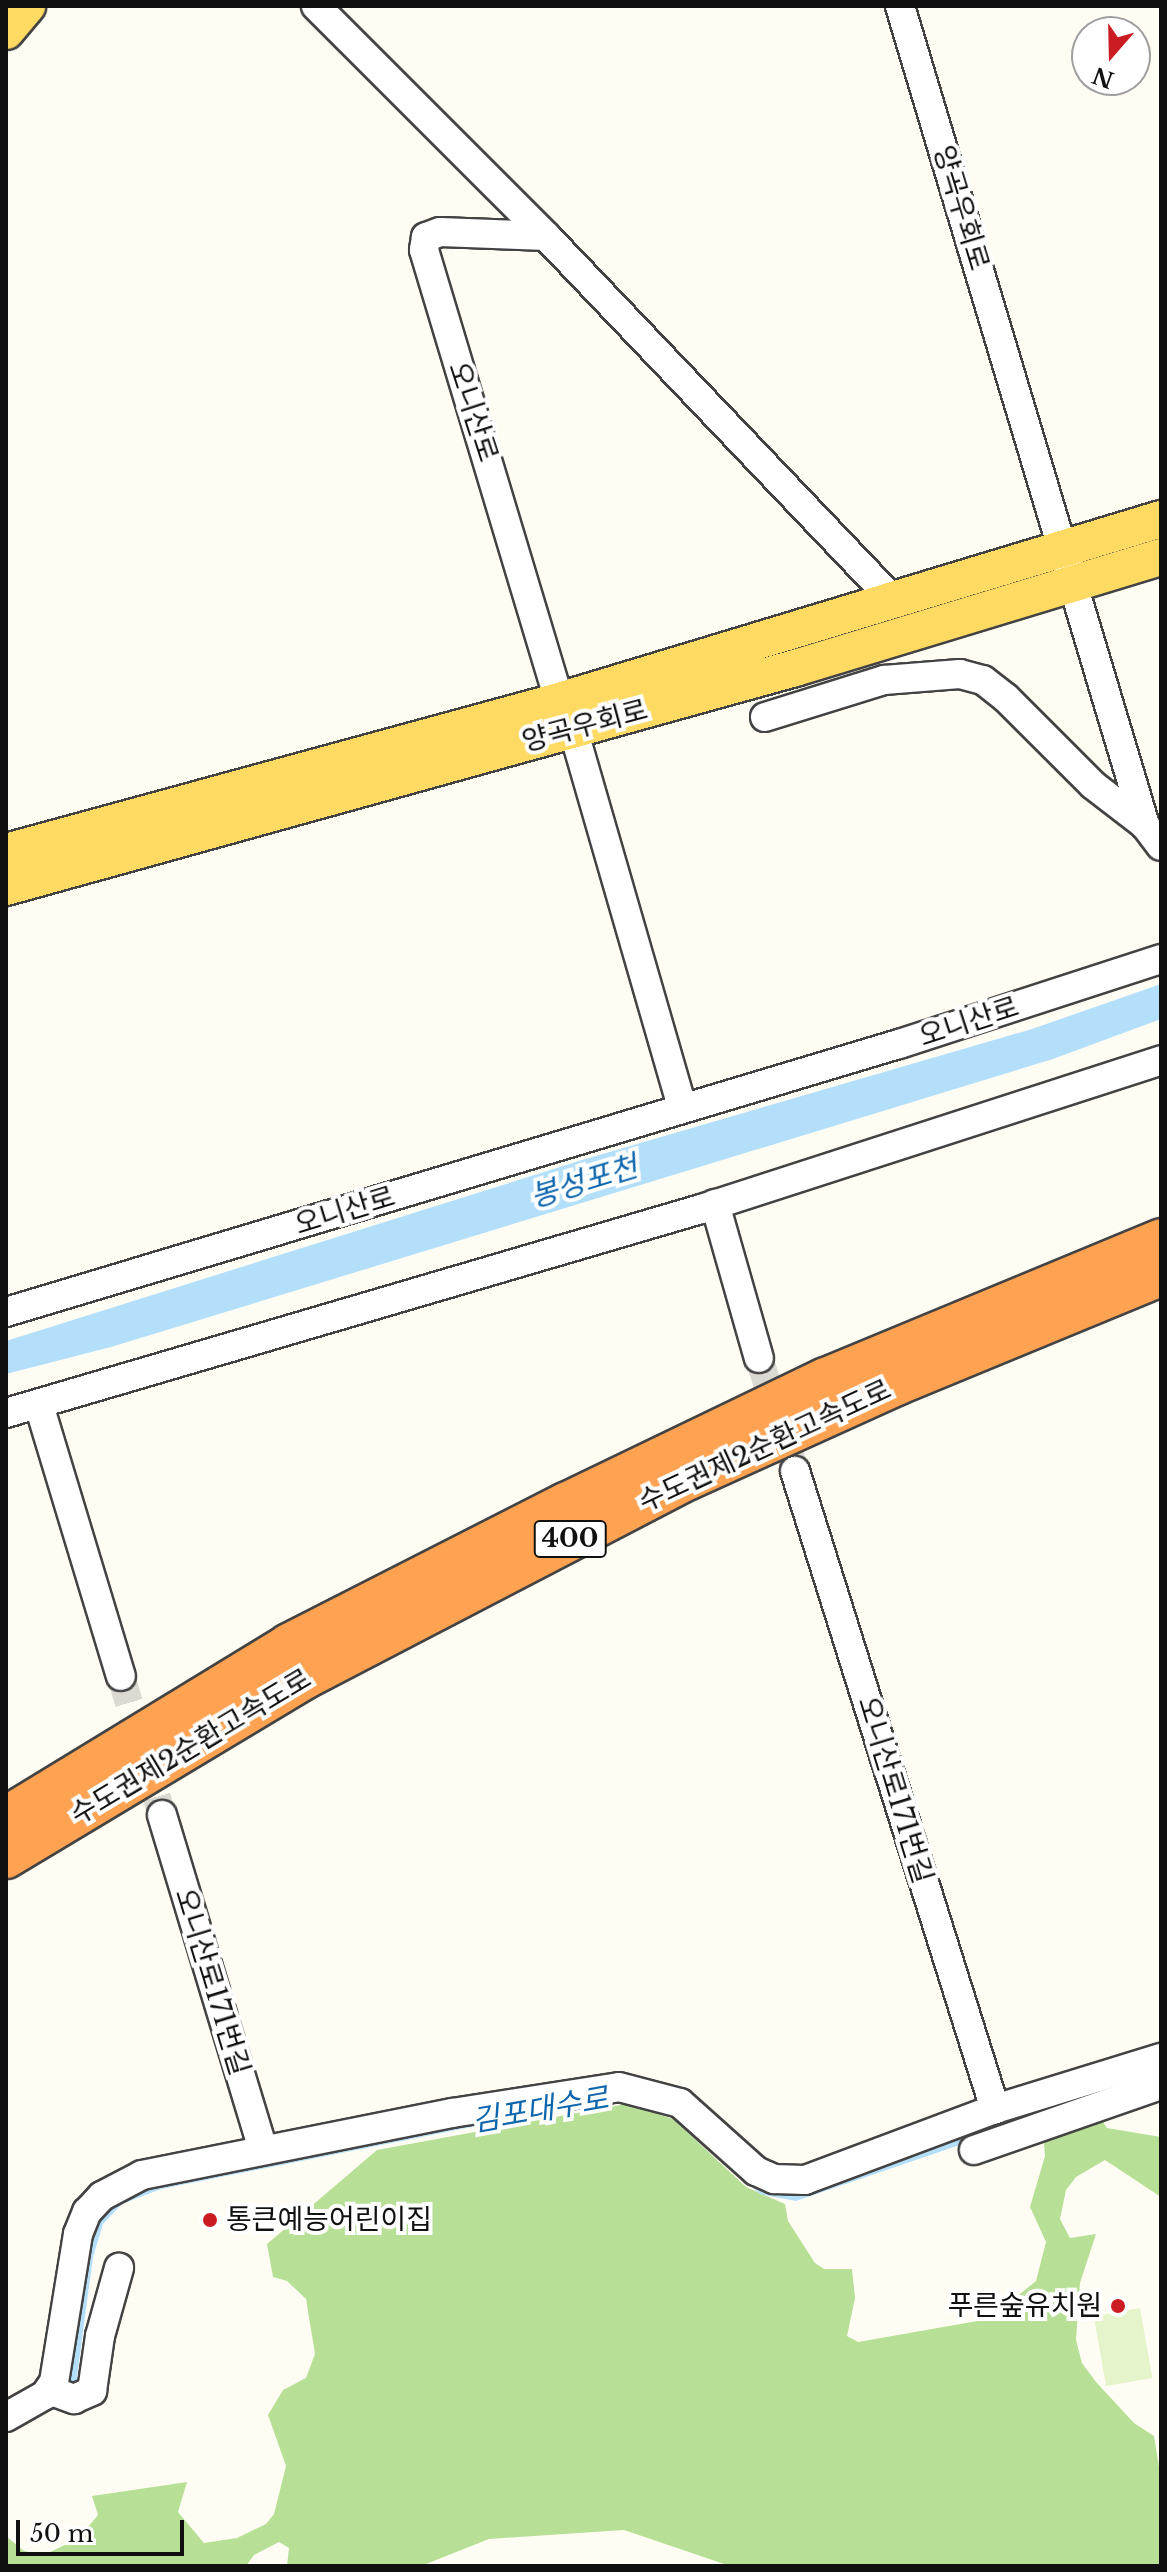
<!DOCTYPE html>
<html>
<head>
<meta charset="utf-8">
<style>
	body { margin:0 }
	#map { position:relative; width:1167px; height:2572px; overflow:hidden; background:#fffdf3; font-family:"Libre Baskerville","Noto Sans KR",serif }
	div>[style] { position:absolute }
	.forest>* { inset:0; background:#b7e096 }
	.pitch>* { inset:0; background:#e5f4cb; transform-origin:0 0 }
	.water>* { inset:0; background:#b3dffb }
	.minor-tunnel>* { height:28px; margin-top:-14px; transform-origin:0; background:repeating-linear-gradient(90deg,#dbd9d1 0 28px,transparent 0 42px) }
	.roads { filter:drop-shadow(2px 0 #434343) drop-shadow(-2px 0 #434343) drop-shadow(0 2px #434343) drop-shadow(0 -2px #434343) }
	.minor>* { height:28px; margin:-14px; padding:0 14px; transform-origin:14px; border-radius:14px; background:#fff }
	.major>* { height:36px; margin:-18px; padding:0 18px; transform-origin:18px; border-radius:18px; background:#ffda63 }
	.highway>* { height:42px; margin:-21px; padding:0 21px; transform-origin:21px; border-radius:21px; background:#ffa251 }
	.dots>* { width:22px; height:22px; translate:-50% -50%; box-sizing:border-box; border:4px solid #fff; border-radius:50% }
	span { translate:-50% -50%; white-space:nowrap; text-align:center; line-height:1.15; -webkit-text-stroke:8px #fff; paint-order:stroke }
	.shield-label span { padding:2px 6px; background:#fff; border:2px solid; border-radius:6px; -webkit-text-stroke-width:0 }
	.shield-label { font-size:26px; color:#101010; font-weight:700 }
	.street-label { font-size:28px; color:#101010 }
	.poi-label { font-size:28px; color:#101010 }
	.left { translate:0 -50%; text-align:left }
	.right { translate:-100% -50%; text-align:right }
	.water-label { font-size:30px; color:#0e66ad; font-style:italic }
	.frame { position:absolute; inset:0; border:8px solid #101010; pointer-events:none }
	.north { position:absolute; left:1071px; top:16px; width:80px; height:80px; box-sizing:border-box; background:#fff; border:2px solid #9f9f9f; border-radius:50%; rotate:200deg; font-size:22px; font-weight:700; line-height:32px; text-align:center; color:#101010 }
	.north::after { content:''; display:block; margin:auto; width:28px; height:36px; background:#cc1c23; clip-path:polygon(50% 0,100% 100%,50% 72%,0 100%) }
	.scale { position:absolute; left:16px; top:2520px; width:168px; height:36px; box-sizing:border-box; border:4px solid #101010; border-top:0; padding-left:10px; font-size:24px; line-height:28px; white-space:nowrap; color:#101010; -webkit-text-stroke:6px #fff; paint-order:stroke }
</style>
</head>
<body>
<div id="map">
	<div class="forest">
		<i style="clip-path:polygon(626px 2104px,673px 2119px,746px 2187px,785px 2204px,788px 2221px,815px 2263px,824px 2269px,852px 2269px,855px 2298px,847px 2336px,858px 2342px,989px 2319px,1036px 2281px,1046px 2242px,1030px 2207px,1045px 2156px,1043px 2132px,1096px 2111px,1107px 2128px,1161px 2137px,1161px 2197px,1105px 2160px,1076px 2177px,1066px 2190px,1060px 2219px,1070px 2238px,1096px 2234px,1080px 2283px,1076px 2340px,1082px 2363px,1096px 2382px,1134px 2423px,1154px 2436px,1161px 2479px,1161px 2566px,730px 2566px,624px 2530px,489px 2539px,421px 2566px,287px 2566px,289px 2548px,279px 2542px,254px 2555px,246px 2566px,6px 2566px,6px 2536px,24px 2551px,44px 2555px,79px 2538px,98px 2515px,92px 2496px,187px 2482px,178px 2512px,204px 2543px,237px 2538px,266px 2524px,274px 2514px,286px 2466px,268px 2415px,283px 2390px,306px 2378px,315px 2354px,306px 2299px,287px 2281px,273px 2277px,267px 2244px,377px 2150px)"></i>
	</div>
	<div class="pitch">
		<i style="left:1140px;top:2308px;width:71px;height:47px;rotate:80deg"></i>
	</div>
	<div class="water">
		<i style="clip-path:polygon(1161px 984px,1161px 1019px,1053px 1059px,111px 1347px,6px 1374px,6px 1341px,582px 1160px,1032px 1029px)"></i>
		<i style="clip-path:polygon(1161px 2076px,796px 2201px,760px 2194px,675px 2118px,626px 2102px,551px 2111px,161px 2189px,122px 2204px,103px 2224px,93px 2257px,76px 2384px,63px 2381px,81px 2246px,119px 2190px,371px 2133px,649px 2096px,762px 2185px,1094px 2086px)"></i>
	</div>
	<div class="minor-tunnel">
		<i style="left:759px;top:1358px;width:119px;rotate:72.3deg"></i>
		<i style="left:121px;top:1676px;width:145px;rotate:73.6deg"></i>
	</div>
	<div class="roads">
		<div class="minor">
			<i style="left:316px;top:6px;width:325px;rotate:45deg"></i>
			<i style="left:546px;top:236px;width:504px;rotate:46.37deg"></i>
			<i style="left:900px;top:6px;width:855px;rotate:73.35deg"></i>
			<i style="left:1145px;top:825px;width:26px;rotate:53deg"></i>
			<i style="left:546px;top:236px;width:106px;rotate:-177.8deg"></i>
			<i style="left:440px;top:232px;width:15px;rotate:160deg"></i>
			<i style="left:426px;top:237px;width:13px;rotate:99deg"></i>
			<i style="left:424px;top:250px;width:471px;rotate:73.3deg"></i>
			<i style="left:765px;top:717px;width:125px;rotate:-17.3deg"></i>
			<i style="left:884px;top:680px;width:76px;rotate:-4.5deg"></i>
			<i style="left:960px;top:674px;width:24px;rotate:15deg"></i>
			<i style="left:983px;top:680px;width:29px;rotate:38deg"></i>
			<i style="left:1006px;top:698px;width:123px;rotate:45deg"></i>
			<i style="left:1093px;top:785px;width:66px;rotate:37.6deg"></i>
			<i style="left:573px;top:729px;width:392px;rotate:73.9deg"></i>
			<i style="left:715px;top:1204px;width:160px;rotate:74.1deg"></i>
			<i style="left:6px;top:1312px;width:932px;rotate:-16.71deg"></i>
			<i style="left:899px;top:1044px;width:275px;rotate:-18deg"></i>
			<i style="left:39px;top:1405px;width:283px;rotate:73.2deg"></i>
			<i style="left:6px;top:1413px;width:724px;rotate:-16.36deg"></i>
			<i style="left:701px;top:1209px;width:484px;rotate:-17.9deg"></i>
			<i style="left:795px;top:1471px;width:669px;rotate:72.59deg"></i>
			<i style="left:162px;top:1815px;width:349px;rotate:73.2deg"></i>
			<i style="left:974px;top:2150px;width:198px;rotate:-19.2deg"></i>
			<i style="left:49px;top:2390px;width:27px;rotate:20deg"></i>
			<i style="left:74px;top:2399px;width:20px;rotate:-24deg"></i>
			<i style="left:92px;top:2391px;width:56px;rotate:-81.7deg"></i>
			<i style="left:100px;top:2336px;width:71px;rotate:-74.4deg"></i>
			<i style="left:6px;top:2417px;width:45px;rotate:-29.4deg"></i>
			<i style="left:45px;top:2395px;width:16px;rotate:-55deg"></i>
			<i style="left:54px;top:2382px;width:150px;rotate:-80.8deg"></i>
			<i style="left:78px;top:2234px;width:24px;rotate:-68deg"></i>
			<i style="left:87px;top:2212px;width:22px;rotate:-47deg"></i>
			<i style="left:102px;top:2196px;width:45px;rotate:-27.7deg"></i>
			<i style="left:142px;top:2175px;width:316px;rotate:-11.3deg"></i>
			<i style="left:452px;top:2113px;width:169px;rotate:-8.8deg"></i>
			<i style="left:619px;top:2087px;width:63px;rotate:14.7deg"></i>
			<i style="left:680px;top:2103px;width:102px;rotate:41.8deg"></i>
			<i style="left:756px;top:2171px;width:20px;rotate:24deg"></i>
			<i style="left:774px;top:2179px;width:31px;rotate:2deg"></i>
			<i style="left:805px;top:2180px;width:203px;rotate:-20.5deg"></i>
			<i style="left:995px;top:2109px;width:174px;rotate:-17.1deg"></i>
		</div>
		<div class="major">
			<i style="left:6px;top:31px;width:33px;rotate:-50deg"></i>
			<i style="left:6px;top:852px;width:573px;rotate:-15.27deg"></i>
			<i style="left:559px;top:701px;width:629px;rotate:-16.82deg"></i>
			<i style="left:6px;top:887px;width:819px;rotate:-15.51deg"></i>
			<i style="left:795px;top:668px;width:382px;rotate:-16.9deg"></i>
		</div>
		<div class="highway">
			<i style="left:6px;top:1818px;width:332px;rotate:-31.4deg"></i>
			<i style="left:289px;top:1645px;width:311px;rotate:-27deg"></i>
			<i style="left:566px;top:1504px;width:288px;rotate:-25.7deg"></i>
			<i style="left:826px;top:1379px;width:363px;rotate:-22.5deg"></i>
			<i style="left:6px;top:1857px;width:348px;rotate:-31deg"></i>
			<i style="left:304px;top:1678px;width:434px;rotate:-27.5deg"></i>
			<i style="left:689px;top:1478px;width:227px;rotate:-24.4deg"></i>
			<i style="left:896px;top:1384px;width:287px;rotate:-22.4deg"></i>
		</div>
	</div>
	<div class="dots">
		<i style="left:210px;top:2220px;background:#cc1c23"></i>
		<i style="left:1118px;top:2306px;background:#cc1c23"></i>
	</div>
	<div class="shield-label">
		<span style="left:570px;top:1539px">400</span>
	</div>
	<div class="street-label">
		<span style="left:961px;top:208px;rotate:73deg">양곡우회로</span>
		<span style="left:473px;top:412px;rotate:72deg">오니산로</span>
		<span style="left:585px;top:726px;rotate:-15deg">양곡우회로</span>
		<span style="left:969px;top:1022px;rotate:-18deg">오니산로</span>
		<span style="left:345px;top:1211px;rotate:-17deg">오니산로</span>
		<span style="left:765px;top:1446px;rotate:-25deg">수도권제2순환고속도로</span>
		<span style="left:191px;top:1747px;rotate:-31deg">수도권제2순환고속도로</span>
		<span style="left:895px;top:1790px;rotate:73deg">오니산로171번길</span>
		<span style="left:212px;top:1982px;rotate:73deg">오니산로171번길</span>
	</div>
	<div class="poi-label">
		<span class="left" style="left:226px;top:2220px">통큰예능어린이집</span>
		<span class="right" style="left:1102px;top:2306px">푸른숲유치원</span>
	</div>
	<div class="water-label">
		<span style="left:584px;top:1182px;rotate:-17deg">봉성포천</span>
		<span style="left:540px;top:2110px;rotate:-10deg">김포대수로</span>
	</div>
	<div class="frame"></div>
	<div class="north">N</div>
	<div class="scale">50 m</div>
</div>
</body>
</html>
